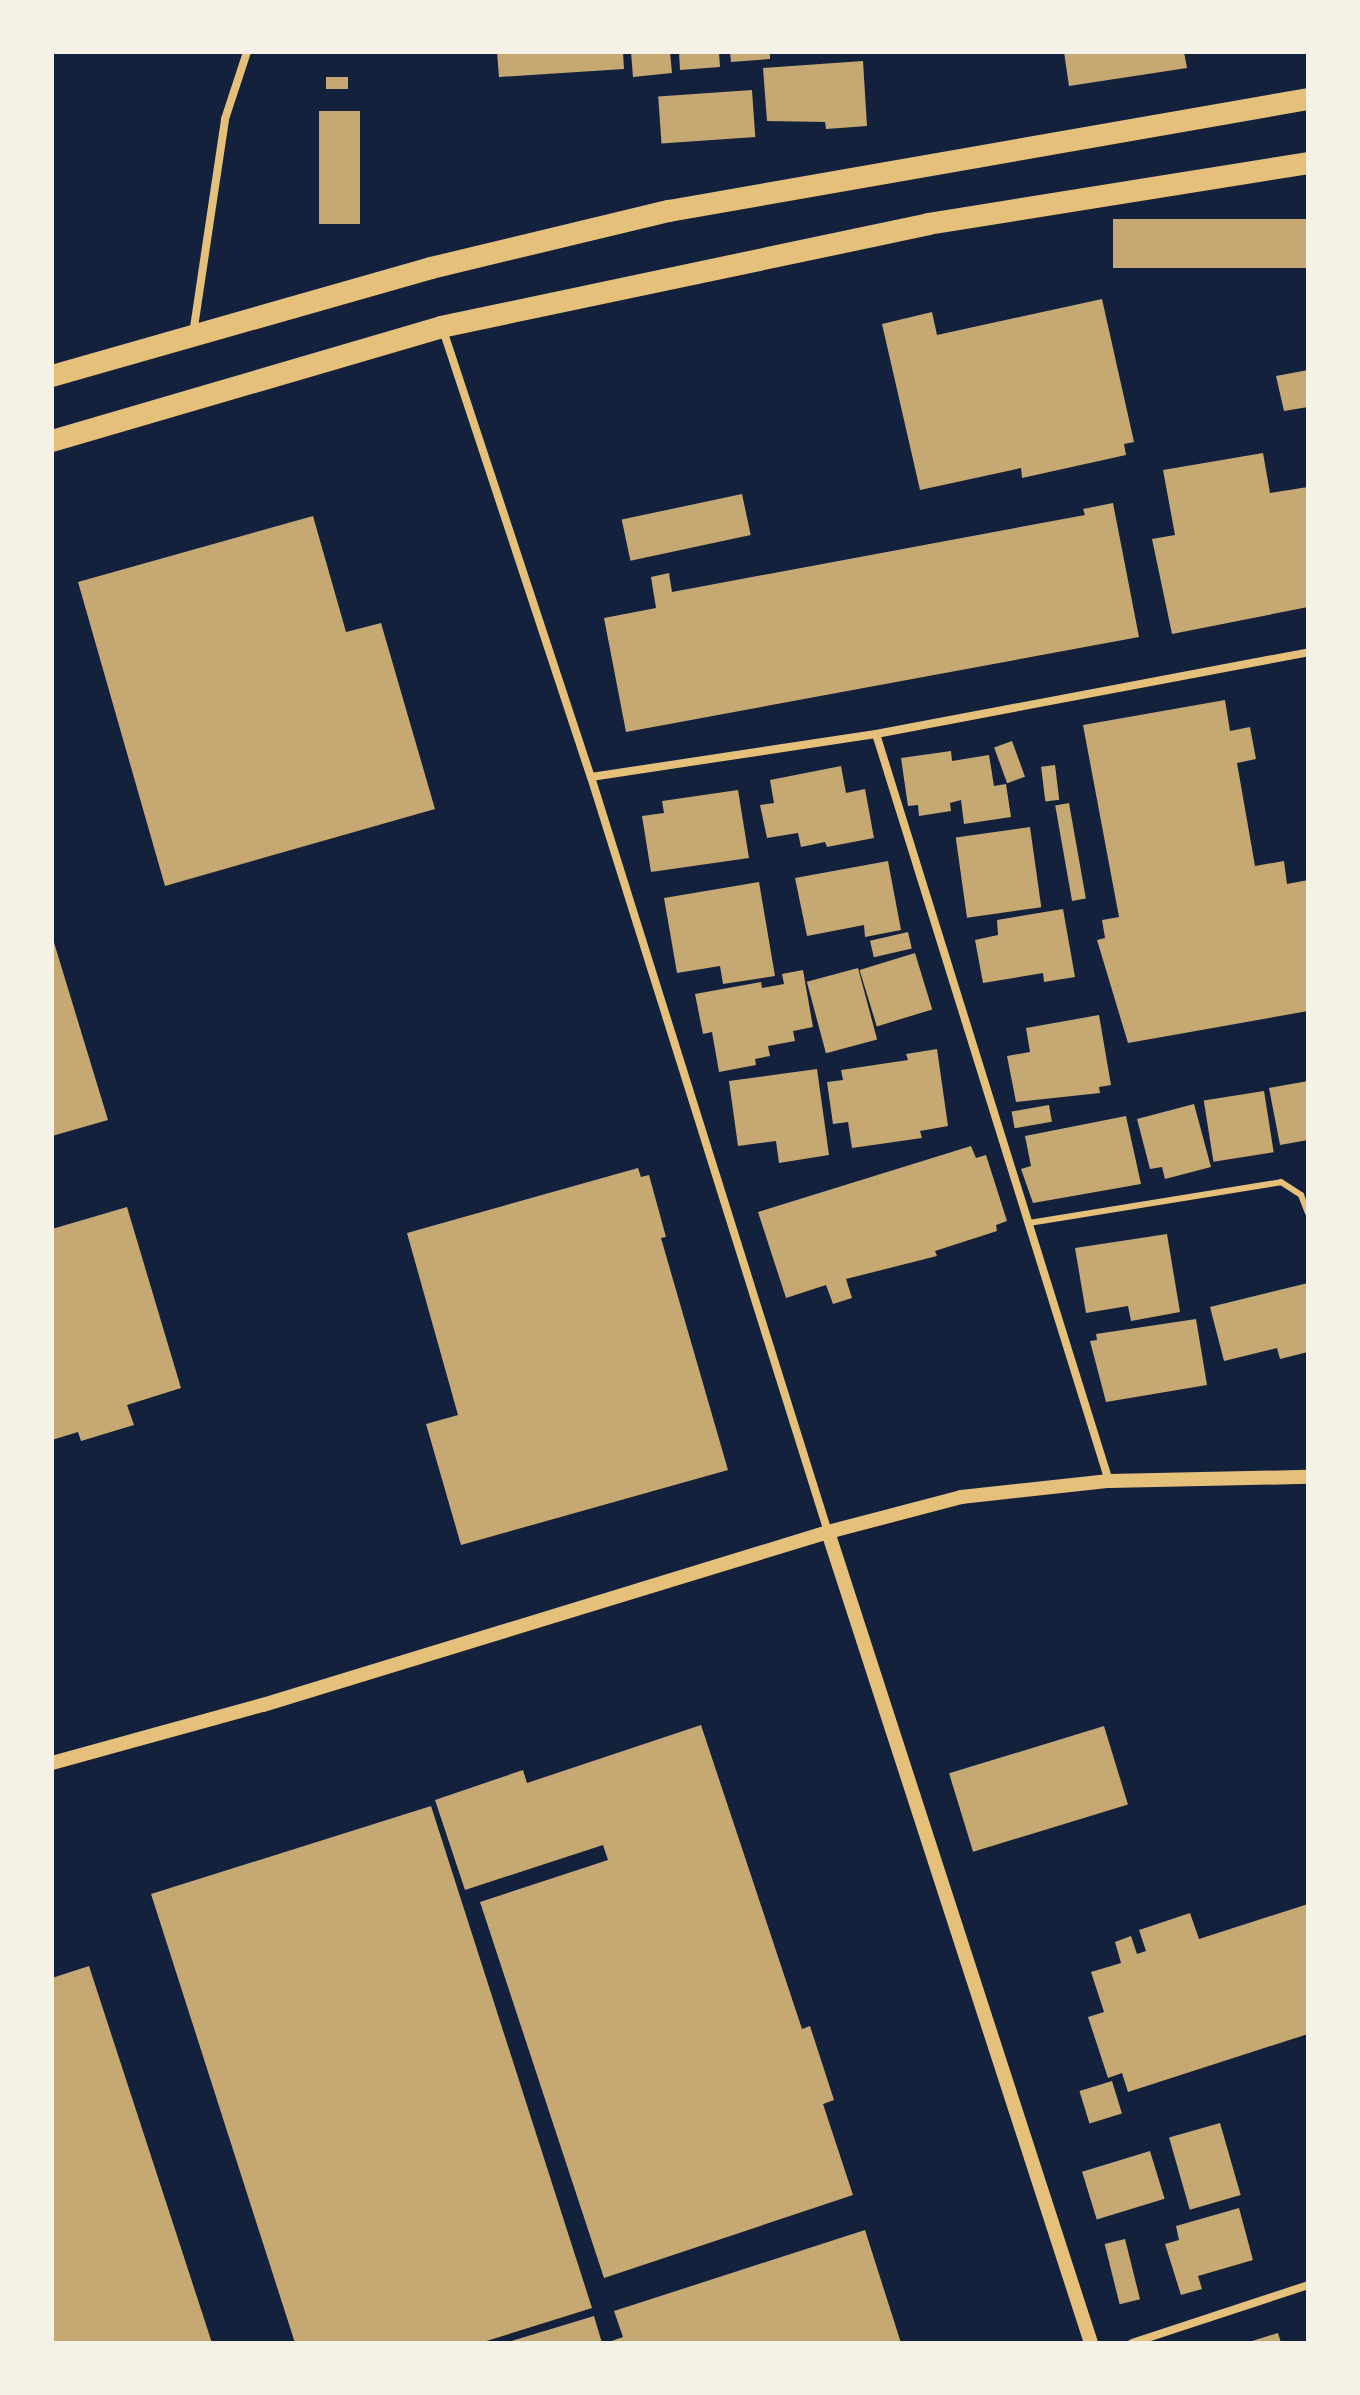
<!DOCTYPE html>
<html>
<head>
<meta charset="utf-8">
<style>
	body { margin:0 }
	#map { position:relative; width:1360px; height:2395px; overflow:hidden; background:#14213d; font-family:Roboto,sans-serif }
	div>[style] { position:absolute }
	.building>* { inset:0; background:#c6a872; transform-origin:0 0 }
	.service>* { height:6px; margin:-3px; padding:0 3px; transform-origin:3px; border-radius:3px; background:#e5c07b }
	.minor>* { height:8px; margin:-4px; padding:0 4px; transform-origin:4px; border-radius:4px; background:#e5c07b }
	.tertiary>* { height:14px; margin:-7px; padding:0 7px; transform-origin:7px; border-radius:7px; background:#e5c07b }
	.trunk>* { height:22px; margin:-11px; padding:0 11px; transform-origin:11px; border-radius:11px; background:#e5c07b }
	span { translate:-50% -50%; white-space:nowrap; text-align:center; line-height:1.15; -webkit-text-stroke:6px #f6f1e7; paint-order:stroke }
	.frame { position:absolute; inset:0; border:54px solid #f6f1e7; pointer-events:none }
</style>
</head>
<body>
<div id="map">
	<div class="building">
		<i style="clip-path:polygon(497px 52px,623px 52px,624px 69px,499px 77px)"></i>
		<i style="clip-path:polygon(631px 52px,670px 52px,672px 73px,633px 77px)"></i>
		<i style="clip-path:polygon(679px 52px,719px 52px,720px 67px,680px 70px)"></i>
		<i style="clip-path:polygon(730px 52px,770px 52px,770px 59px,731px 62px)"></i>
		<i style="clip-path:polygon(1064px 52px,1184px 52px,1187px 68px,1069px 86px)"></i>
		<i style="clip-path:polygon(863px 61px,867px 126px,826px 129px,825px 122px,767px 121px,763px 68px)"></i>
		<i style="left:326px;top:77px;width:22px;height:12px"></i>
		<i style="left:752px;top:90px;width:47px;height:94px;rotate:86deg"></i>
		<i style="left:319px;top:111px;width:41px;height:113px"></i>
		<i style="left:1308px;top:219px;width:49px;height:195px;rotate:90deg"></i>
		<i style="clip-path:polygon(1102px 299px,1134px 442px,1124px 444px,1126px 455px,1022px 478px,1021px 468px,920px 490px,882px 324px,932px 312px,937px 335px)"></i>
		<i style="clip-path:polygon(1308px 370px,1308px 407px,1284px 411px,1276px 376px)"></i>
		<i style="clip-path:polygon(1263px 453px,1270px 493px,1308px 487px,1308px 607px,1172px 634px,1152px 539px,1175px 535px,1163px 470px)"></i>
		<i style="left:742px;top:494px;width:42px;height:123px;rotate:78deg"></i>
		<i style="clip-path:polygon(1113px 503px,1139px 637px,626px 732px,604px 618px,656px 608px,651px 577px,669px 573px,672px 592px,1085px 515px,1083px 509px)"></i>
		<i style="clip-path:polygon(313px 516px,346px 632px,381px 623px,435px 809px,165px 886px,78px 582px)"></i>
		<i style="clip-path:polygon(1225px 700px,1230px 731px,1250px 727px,1256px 759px,1237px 763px,1255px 866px,1284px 861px,1287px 884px,1308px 880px,1308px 1011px,1128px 1043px,1097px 940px,1105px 938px,1102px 920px,1119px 917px,1083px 725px)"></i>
		<i style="left:1012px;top:741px;width:38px;height:19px;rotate:70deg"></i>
		<i style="clip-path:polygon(951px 751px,952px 761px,989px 755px,994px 786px,1006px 784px,1011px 817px,964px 824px,961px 800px,950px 803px,951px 811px,919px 816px,918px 805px,908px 806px,901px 758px)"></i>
		<i style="left:1055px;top:765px;width:35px;height:14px;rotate:83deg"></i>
		<i style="clip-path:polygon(841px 766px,846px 793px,865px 789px,874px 838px,827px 847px,825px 842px,801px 847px,798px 833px,767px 838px,760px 805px,774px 803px,770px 780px)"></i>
		<i style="clip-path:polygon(738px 790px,749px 858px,651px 872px,642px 816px,664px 813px,662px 801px)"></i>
		<i style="left:1069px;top:803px;width:97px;height:14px;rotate:80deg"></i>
		<i style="left:1030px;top:827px;width:81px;height:75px;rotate:82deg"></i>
		<i style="clip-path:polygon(888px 861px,901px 930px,865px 937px,864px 925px,807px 936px,795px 878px)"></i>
		<i style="clip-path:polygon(759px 882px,775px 976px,723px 984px,720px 966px,677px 973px,664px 898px)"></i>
		<i style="clip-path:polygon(1063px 909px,1075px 977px,1044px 982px,1043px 973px,983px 983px,975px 940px,998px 935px,997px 920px)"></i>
		<i style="left:908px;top:932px;width:17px;height:39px;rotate:77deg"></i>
		<i style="clip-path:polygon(52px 936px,108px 1120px,52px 1136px)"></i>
		<i style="left:915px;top:953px;width:59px;height:58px;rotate:73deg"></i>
		<i style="left:858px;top:968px;width:74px;height:53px;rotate:75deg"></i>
		<i style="clip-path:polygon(803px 970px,813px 1027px,793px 1031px,795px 1041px,768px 1046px,770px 1056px,755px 1059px,756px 1065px,719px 1072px,712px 1032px,703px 1034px,695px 994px,761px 982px,762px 988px,784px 984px,782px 974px)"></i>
		<i style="clip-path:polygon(1099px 1015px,1111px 1085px,1099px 1087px,1100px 1093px,1016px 1102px,1007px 1056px,1030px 1052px,1026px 1028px)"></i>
		<i style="clip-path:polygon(937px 1049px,948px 1126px,920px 1131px,922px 1138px,852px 1148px,848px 1122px,833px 1124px,827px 1082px,843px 1080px,841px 1070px,908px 1060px,906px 1054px)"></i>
		<i style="clip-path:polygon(817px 1069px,829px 1155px,779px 1163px,776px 1141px,738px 1146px,729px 1081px)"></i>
		<i style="clip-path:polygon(1308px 1081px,1308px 1140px,1280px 1145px,1269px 1088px)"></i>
		<i style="left:1264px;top:1091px;width:62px;height:61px;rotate:81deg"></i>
		<i style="clip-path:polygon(1194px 1104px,1211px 1167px,1165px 1179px,1162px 1167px,1150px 1169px,1137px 1119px)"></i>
		<i style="left:1049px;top:1105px;width:17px;height:38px;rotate:80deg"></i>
		<i style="clip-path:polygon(1126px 1116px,1141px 1184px,1033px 1203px,1021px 1169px,1031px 1166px,1025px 1136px)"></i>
		<i style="clip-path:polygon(971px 1146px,976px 1158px,986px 1155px,1007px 1221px,996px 1225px,997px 1231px,935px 1251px,937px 1256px,846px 1279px,852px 1298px,833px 1304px,826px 1285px,786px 1298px,758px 1212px)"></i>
		<i style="clip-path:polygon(638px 1168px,641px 1177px,649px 1175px,666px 1237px,661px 1238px,728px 1470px,461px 1545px,426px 1424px,458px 1415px,407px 1233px)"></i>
		<i style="clip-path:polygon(127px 1207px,181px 1388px,127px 1405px,134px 1425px,81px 1441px,78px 1432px,52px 1440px,52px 1229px)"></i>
		<i style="clip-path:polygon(1167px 1234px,1180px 1312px,1131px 1321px,1128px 1306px,1086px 1313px,1075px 1248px)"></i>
		<i style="clip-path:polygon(1308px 1283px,1308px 1352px,1280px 1359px,1277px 1348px,1224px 1361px,1210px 1307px)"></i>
		<i style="clip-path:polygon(1196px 1319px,1207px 1385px,1106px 1402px,1090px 1341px,1097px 1340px,1096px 1334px)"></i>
		<i style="clip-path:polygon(701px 1725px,802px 2029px,810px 2026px,834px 2100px,823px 2104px,853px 2195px,604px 2278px,480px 1902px,608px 1860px,603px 1845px,465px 1890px,435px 1800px,523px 1770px,527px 1783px)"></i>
		<i style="left:1104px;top:1726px;width:82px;height:162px;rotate:73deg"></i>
		<i style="clip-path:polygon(431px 1806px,592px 2308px,480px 2343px,295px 2343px,151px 1894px)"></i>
		<i style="clip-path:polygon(1308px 1904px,1308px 2034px,1128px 2092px,1122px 2073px,1108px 2078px,1088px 2017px,1104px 2012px,1091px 1972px,1121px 1963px,1115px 1942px,1131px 1936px,1137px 1954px,1146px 1951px,1139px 1930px,1190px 1913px,1199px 1939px)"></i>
		<i style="clip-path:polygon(89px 1966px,212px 2343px,52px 2343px,52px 1978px)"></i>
		<i style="left:1112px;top:2081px;width:34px;height:34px;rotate:73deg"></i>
		<i style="left:1220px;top:2123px;width:75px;height:53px;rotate:74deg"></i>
		<i style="left:1150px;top:2151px;width:50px;height:71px;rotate:73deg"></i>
		<i style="clip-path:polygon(1239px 2208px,1253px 2260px,1198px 2276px,1202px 2289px,1181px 2295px,1165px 2244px,1179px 2240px,1176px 2226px)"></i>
		<i style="clip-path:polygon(865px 2230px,901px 2343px,606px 2343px,623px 2337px,614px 2311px)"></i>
		<i style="left:1125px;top:2239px;width:62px;height:21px;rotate:76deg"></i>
		<i style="clip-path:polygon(594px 2316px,602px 2343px,508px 2343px,508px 2342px)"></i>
		<i style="clip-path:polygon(1278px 2333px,1281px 2343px,1249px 2343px,1249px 2342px)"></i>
	</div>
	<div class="service">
		<i style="left:1029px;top:1223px;width:255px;rotate:-9.2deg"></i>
		<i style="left:1281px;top:1182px;width:24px;rotate:33deg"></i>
		<i style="left:1301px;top:1195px;width:19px;rotate:69deg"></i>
	</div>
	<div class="minor">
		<i style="left:442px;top:327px;width:474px;rotate:71.7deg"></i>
		<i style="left:591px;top:777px;width:791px;rotate:72.57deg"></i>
		<i style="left:193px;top:334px;width:217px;rotate:-81.5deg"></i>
		<i style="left:225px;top:119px;width:71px;rotate:-71.8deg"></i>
		<i style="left:876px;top:734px;width:782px;rotate:72.68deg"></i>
		<i style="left:591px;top:777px;width:288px;rotate:-8.6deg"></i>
		<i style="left:876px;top:734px;width:440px;rotate:-10.7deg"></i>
		<i style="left:1132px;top:2343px;width:185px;rotate:-18.2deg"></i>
	</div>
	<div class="tertiary">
		<i style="left:828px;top:1532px;width:853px;rotate:72.03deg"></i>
		<i style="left:52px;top:1763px;width:219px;rotate:-15.4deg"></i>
		<i style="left:263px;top:1705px;width:591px;rotate:-17.02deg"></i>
		<i style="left:828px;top:1532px;width:138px;rotate:-14.7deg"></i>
		<i style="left:961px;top:1497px;width:149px;rotate:-6.2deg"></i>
		<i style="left:1109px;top:1481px;width:199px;rotate:-1.2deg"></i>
	</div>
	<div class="trunk">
		<i style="left:52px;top:376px;width:394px;rotate:-15.9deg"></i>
		<i style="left:431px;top:268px;width:245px;rotate:-13.5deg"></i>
		<i style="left:669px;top:211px;width:649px;rotate:-9.94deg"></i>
		<i style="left:52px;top:441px;width:405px;rotate:-16.3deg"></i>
		<i style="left:441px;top:327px;width:498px;rotate:-11.9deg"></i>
		<i style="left:928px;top:224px;width:385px;rotate:-9.1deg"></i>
	</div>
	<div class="frame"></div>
</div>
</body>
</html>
